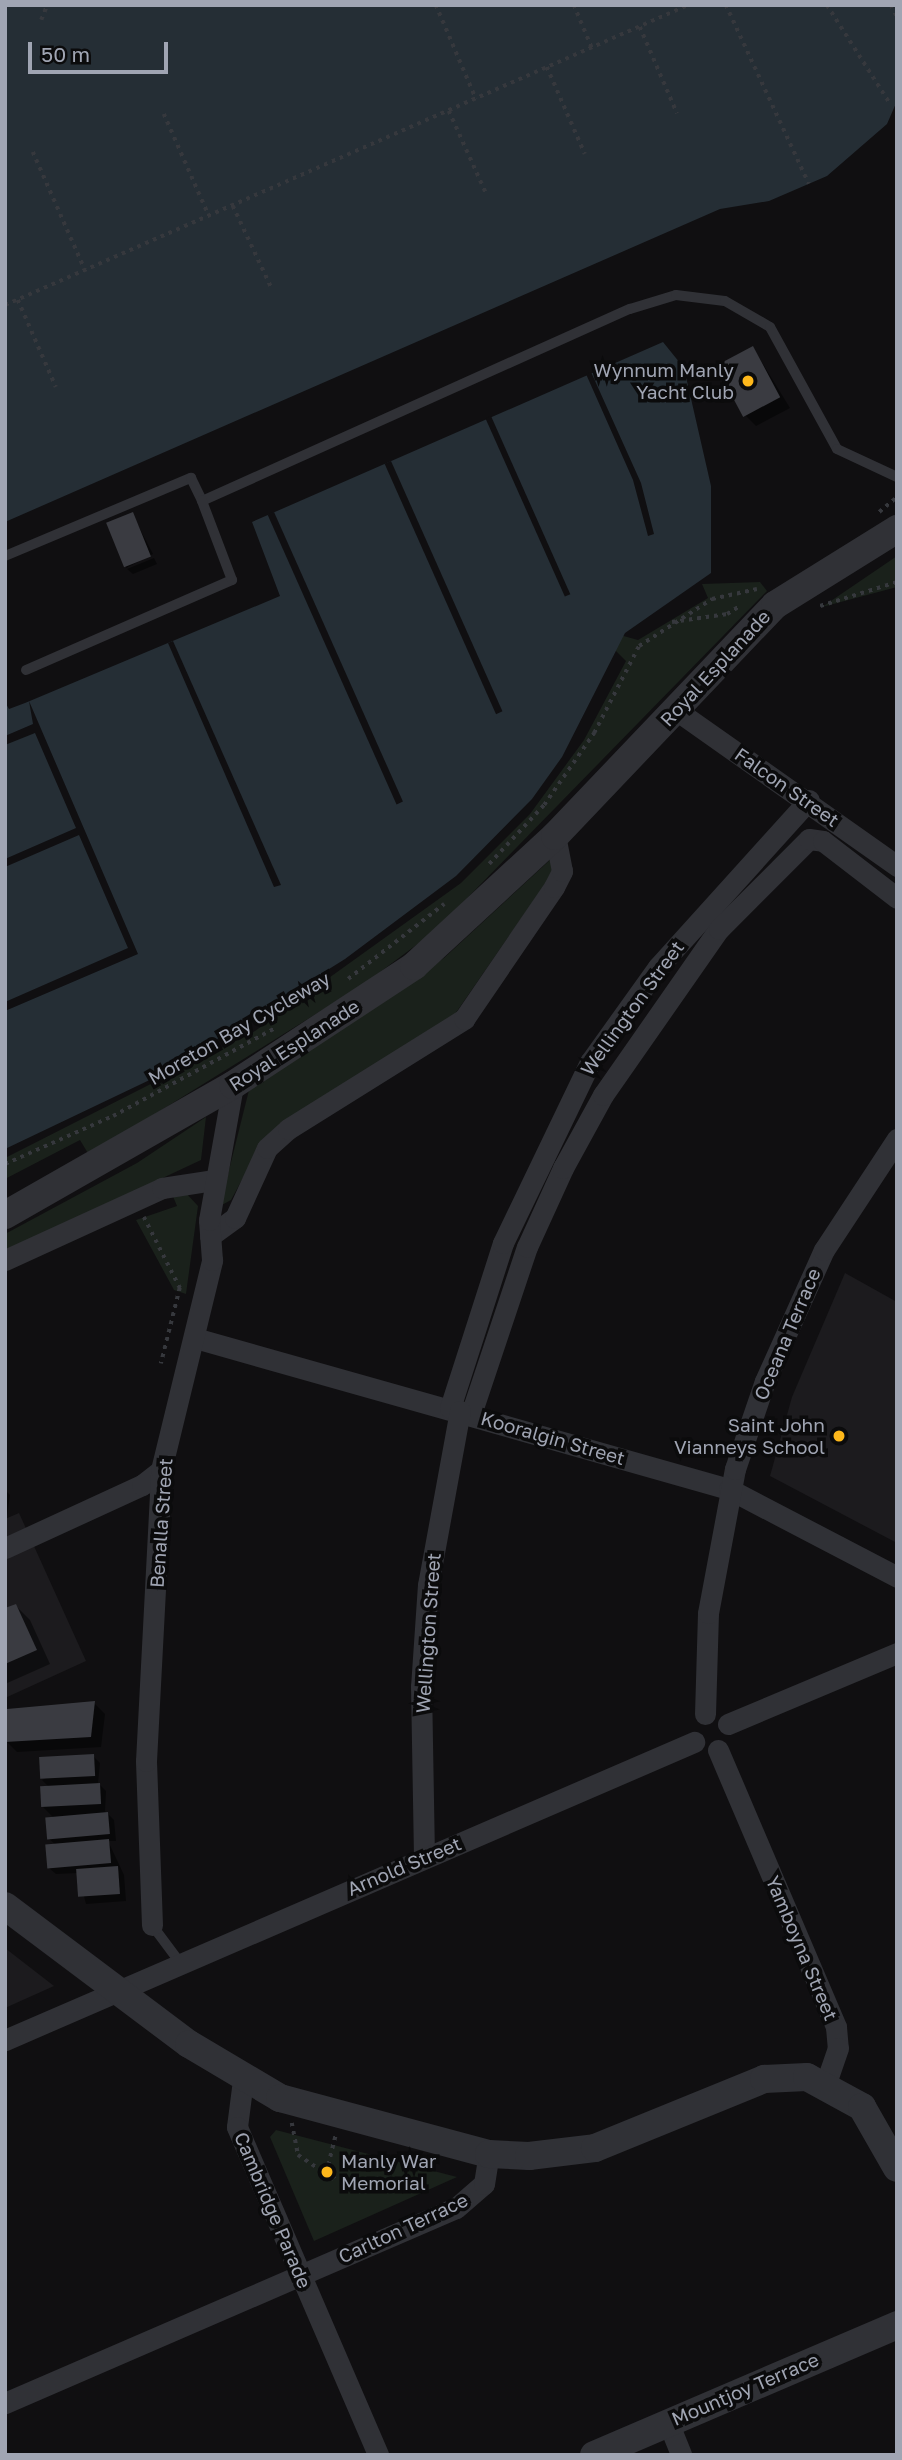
<!DOCTYPE html>
<html>
<head>
<meta charset="utf-8">
<style>
	body { margin:0 }
	#map { position:relative; width:902px; height:2460px; overflow:hidden; background:#100f11; font-family:"Golos Text",sans-serif }
	div>[style] { position:absolute }
	.built>* { inset:0; background:#1c1b1e }
	.green>* { inset:0; background:#1a211b }
	.water>* { inset:0; background:#252e35 }
	.pier>* { inset:0; background:#100f11; transform-origin:0 0 }
	.shadow>* { inset:0; background:#0007 }
	.building>* { inset:0; background:#3a3b41; transform-origin:0 0 }
	.path>* { height:3.5px; margin-top:-1.75px; transform-origin:0; background:repeating-linear-gradient(90deg,#36383d 0 3.5px,transparent 0 8.5px) }
	.service>* { height:10px; margin:-5px; padding:0 5px; transform-origin:5px; border-radius:5px; background:#303136 }
	.minor>* { height:21px; margin:-10.5px; padding:0 10.5px; transform-origin:10.5px; border-radius:10.5px; background:#303136 }
	.tertiary>* { height:28px; margin:-14px; padding:0 14px; transform-origin:14px; border-radius:14px; background:#303136 }
	.dots>* { width:19px; height:19px; translate:-50% -50%; box-sizing:border-box; border:4px solid #0b0b0c; border-radius:50% }
	span { translate:-50% -50%; white-space:nowrap; text-align:center; line-height:1.15; -webkit-text-stroke:7px #0b0b0c; paint-order:stroke }
	.poi-label { font-size:19px; color:#a0a5b3 }
	.right { translate:-100% -50%; text-align:right }
	.left { translate:0 -50%; text-align:left }
	.street-label { font-size:19px; color:#a0a5b3 }
	.frame { position:absolute; inset:0; border:7px solid #a0a5b3; pointer-events:none }
	.scale { position:absolute; left:28px; top:42px; width:140px; height:32px; box-sizing:border-box; border:4px solid #a0a5b3; border-top:0; padding-left:9px; font-size:21px; line-height:24px; white-space:nowrap; color:#a0a5b3; -webkit-text-stroke:5px #0b0b0c; paint-order:stroke }
</style>
</head>
<body>
<div id="map">
	<div class="built">
		<i style="clip-path:polygon(845px 1273px,897px 1302px,897px 1543px,770px 1476px,792px 1397px)"></i>
		<i style="clip-path:polygon(19px 1513px,86px 1661px,5px 1698px,5px 1519px)"></i>
		<i style="clip-path:polygon(5px 1948px,54px 1986px,5px 2008px)"></i>
	</div>
	<div class="green">
		<i style="clip-path:polygon(897px 556px,897px 587px,822px 607px)"></i>
		<i style="clip-path:polygon(760px 582px,767px 591px,435px 931px,364px 984px,89px 1155px,80px 1140px,5px 1179px,5px 1158px,255px 1031px,461px 883px,530px 814px,584px 740px,626px 661px,613px 648px,620px 635px,638px 640px,708px 598px,702px 584px)"></i>
		<i style="clip-path:polygon(551px 859px,554px 871px,453px 1017px,263px 1141px,231px 1200px,220px 1206px,250px 1086px,444px 958px)"></i>
		<i style="clip-path:polygon(206px 1117px,201px 1160px,5px 1252px,5px 1234px,137px 1163px)"></i>
		<i style="clip-path:polygon(185px 1192px,198px 1206px,186px 1294px,174px 1290px,136px 1220px,177px 1206px,172px 1194px)"></i>
		<i style="clip-path:polygon(276px 2130px,457px 2177px,314px 2241px,270px 2137px)"></i>
	</div>
	<div class="water">
		<i style="clip-path:polygon(5px 5px,897px 5px,897px 101px,887px 124px,827px 176px,769px 201px,720px 209px,5px 522px)"></i>
		<i style="clip-path:polygon(663px 342px,684px 368px,711px 486px,711px 573px,625px 633px,562px 757px,532px 799px,456px 876px,345px 959px,158px 1076px,5px 1149px,5px 702px,9px 709px,25px 703px,280px 596px,252px 522px)"></i>
	</div>
	<div class="pier">
		<i style="clip-path:polygon(591px 372px,641px 483px,654px 534px,648px 536px,633px 480px,586px 374px)"></i>
		<i style="left:491px;top:416px;width:195px;height:6px;rotate:66deg"></i>
		<i style="left:391px;top:461px;width:274px;height:7px;rotate:66deg"></i>
		<i style="left:274px;top:512px;width:317px;height:7px;rotate:66deg"></i>
		<i style="clip-path:polygon(173px 641px,281px 885px,274px 887px,168px 643px)"></i>
		<i style="clip-path:polygon(29px 701px,138px 954px,5px 1011px,5px 1002px,128px 948px,79px 835px,5px 867px,5px 859px,76px 828px,35px 733px,5px 745px,5px 736px,33px 724px)"></i>
	</div>
	<div class="shadow">
		<i style="clip-path:polygon(753px 348px,790px 408px,756px 426px,745px 415px)"></i>
		<i style="clip-path:polygon(132px 514px,153px 554px,126px 568px,126px 567px)"></i>
		<i style="clip-path:polygon(154px 558px,157px 564px,133px 574px,127px 569px)"></i>
		<i style="clip-path:polygon(5px 1490px,10px 1495px,7px 1516px,5px 1516px)"></i>
		<i style="clip-path:polygon(16px 1606px,30px 1620px,50px 1664px,5px 1684px,5px 1610px)"></i>
		<i style="clip-path:polygon(94px 1703px,105px 1714px,101px 1747px,17px 1752px,7px 1742px)"></i>
		<i style="clip-path:polygon(93px 1756px,100px 1763px,98px 1783px,106px 1791px,105px 1811px,114px 1820px,116px 1841px,108px 1841px,124px 1875px,126px 1901px,86px 1904px,78px 1873px,56px 1874px,49px 1868px,56px 1845px,48px 1838px,53px 1817px,43px 1807px,49px 1787px,42px 1780px)"></i>
	</div>
	<div class="building">
		<i style="left:753px;top:346px;width:58px;height:42px;rotate:62deg"></i>
		<i style="left:133px;top:512px;width:48px;height:29px;rotate:68deg"></i>
		<i style="clip-path:polygon(16px 1604px,37px 1650px,5px 1664px,5px 1608px)"></i>
		<i style="clip-path:polygon(95px 1701px,91px 1737px,5px 1742px,7px 1709px)"></i>
		<i style="left:94px;top:1754px;width:22px;height:55px;rotate:87deg"></i>
		<i style="left:100px;top:1783px;width:21px;height:60px;rotate:87deg"></i>
		<i style="left:108px;top:1812px;width:22px;height:63px;rotate:85deg"></i>
		<i style="left:109px;top:1839px;width:24px;height:64px;rotate:85deg"></i>
		<i style="left:118px;top:1866px;width:28px;height:42px;rotate:86deg"></i>
	</div>
	<div class="path">
		<i style="left:436px;top:5px;width:102px;rotate:66.9deg"></i>
		<i style="left:574px;top:5px;width:47px;rotate:67.3deg"></i>
		<i style="left:726px;top:5px;width:197px;rotate:65.1deg"></i>
		<i style="left:827px;top:5px;width:115px;rotate:57.4deg"></i>
		<i style="left:891px;top:5px;width:13px;rotate:63deg"></i>
		<i style="left:41px;top:20px;width:16px;rotate:-68deg"></i>
		<i style="left:640px;top:27px;width:94px;rotate:66.7deg"></i>
		<i style="left:547px;top:67px;width:95px;rotate:66.4deg"></i>
		<i style="left:449px;top:111px;width:92px;rotate:65.7deg"></i>
		<i style="left:164px;top:114px;width:111px;rotate:66.2deg"></i>
		<i style="left:33px;top:152px;width:129px;rotate:66.2deg"></i>
		<i style="left:233px;top:206px;width:92px;rotate:64.8deg"></i>
		<i style="left:18px;top:300px;width:95px;rotate:66.4deg"></i>
		<i style="left:5px;top:305px;width:746px;rotate:-23.71deg"></i>
		<i style="left:879px;top:512px;width:23px;rotate:-40deg"></i>
		<i style="left:820px;top:606px;width:81px;rotate:-17.3deg"></i>
		<i style="left:672px;top:622px;width:56px;rotate:-8.3deg"></i>
		<i style="left:727px;top:614px;width:15px;rotate:-32deg"></i>
		<i style="left:489px;top:864px;width:81px;rotate:-47deg"></i>
		<i style="left:544px;top:805px;width:88px;rotate:-55.2deg"></i>
		<i style="left:594px;top:733px;width:98px;rotate:-62.7deg"></i>
		<i style="left:639px;top:646px;width:87px;rotate:-32.8deg"></i>
		<i style="left:712px;top:599px;width:46px;rotate:-12.5deg"></i>
		<i style="left:348px;top:979px;width:122px;rotate:-38deg"></i>
		<i style="left:5px;top:1164px;width:118px;rotate:-24deg"></i>
		<i style="left:113px;top:1116px;width:184px;rotate:-28.5deg"></i>
		<i style="left:144px;top:1217px;width:80px;rotate:63.1deg"></i>
		<i style="left:180px;top:1288px;width:78px;rotate:104deg"></i>
		<i style="left:292px;top:2123px;width:33px;rotate:79deg"></i>
		<i style="left:298px;top:2155px;width:43px;rotate:33.7deg"></i>
		<i style="left:334px;top:2179px;width:15px;rotate:-113deg"></i>
		<i style="left:328px;top:2165px;width:30px;rotate:-76deg"></i>
	</div>
	<div class="service">
		<i style="left:5px;top:556px;width:202px;rotate:-22.8deg"></i>
		<i style="left:191px;top:478px;width:25px;rotate:64deg"></i>
		<i style="left:202px;top:501px;width:469px;rotate:-24.2deg"></i>
		<i style="left:630px;top:309px;width:48px;rotate:-16.9deg"></i>
		<i style="left:676px;top:295px;width:49px;rotate:7deg"></i>
		<i style="left:725px;top:301px;width:52px;rotate:30deg"></i>
		<i style="left:770px;top:327px;width:139px;rotate:61.2deg"></i>
		<i style="left:837px;top:449px;width:66px;rotate:25deg"></i>
		<i style="left:26px;top:670px;width:225px;rotate:-23.6deg"></i>
		<i style="left:232px;top:580px;width:85px;rotate:-110.8deg"></i>
		<i style="left:152px;top:1925px;width:44px;rotate:53.4deg"></i>
	</div>
	<div class="minor">
		<i style="left:676px;top:710px;width:271px;rotate:35.2deg"></i>
		<i style="left:210px;top:1236px;width:31px;rotate:-36deg"></i>
		<i style="left:235px;top:1218px;width:77px;rotate:-65.4deg"></i>
		<i style="left:267px;top:1148px;width:28px;rotate:-42deg"></i>
		<i style="left:288px;top:1129px;width:208px;rotate:-32deg"></i>
		<i style="left:464px;top:1019px;width:160px;rotate:-55.7deg"></i>
		<i style="left:554px;top:887px;width:18px;rotate:-63deg"></i>
		<i style="left:562px;top:871px;width:36px;rotate:-101deg"></i>
		<i style="left:5px;top:1260px;width:173px;rotate:-24.6deg"></i>
		<i style="left:162px;top:1188px;width:53px;rotate:-8.7deg"></i>
		<i style="left:195px;top:1338px;width:555px;rotate:15.79deg"></i>
		<i style="left:729px;top:1489px;width:190px;rotate:27.6deg"></i>
		<i style="left:450px;top:1408px;width:173px;rotate:-72.2deg"></i>
		<i style="left:503px;top:1243px;width:201px;rotate:-64.3deg"></i>
		<i style="left:590px;top:1062px;width:117px;rotate:-54.4deg"></i>
		<i style="left:658px;top:967px;width:225px;rotate:-47.9deg"></i>
		<i style="left:471px;top:1414px;width:176px;rotate:-71.5deg"></i>
		<i style="left:527px;top:1247px;width:87px;rotate:-65.5deg"></i>
		<i style="left:563px;top:1168px;width:83px;rotate:-61.3deg"></i>
		<i style="left:603px;top:1095px;width:203px;rotate:-55.1deg"></i>
		<i style="left:719px;top:929px;width:127px;rotate:-45deg"></i>
		<i style="left:809px;top:839px;width:14px;rotate:8deg"></i>
		<i style="left:823px;top:841px;width:93px;rotate:37.6deg"></i>
		<i style="left:5px;top:1548px;width:151px;rotate:-24.7deg"></i>
		<i style="left:142px;top:1485px;width:24px;rotate:-38deg"></i>
		<i style="left:705px;top:1714px;width:101px;rotate:-88.3deg"></i>
		<i style="left:708px;top:1613px;width:147px;rotate:-79.4deg"></i>
		<i style="left:735px;top:1469px;width:93px;rotate:-71.2deg"></i>
		<i style="left:765px;top:1381px;width:144px;rotate:-65.8deg"></i>
		<i style="left:824px;top:1250px;width:133px;rotate:-56.7deg"></i>
		<i style="left:728px;top:1724px;width:183px;rotate:-22.8deg"></i>
		<i style="left:718px;top:1750px;width:301px;rotate:66.9deg"></i>
		<i style="left:836px;top:2027px;width:21px;rotate:85deg"></i>
		<i style="left:838px;top:2048px;width:37px;rotate:109deg"></i>
		<i style="left:424px;top:1857px;width:170px;rotate:-91deg"></i>
		<i style="left:421px;top:1687px;width:102px;rotate:-86.1deg"></i>
		<i style="left:428px;top:1585px;width:177px;rotate:-79.6deg"></i>
		<i style="left:152px;top:1925px;width:164px;rotate:-92.1deg"></i>
		<i style="left:146px;top:1761px;width:291px;rotate:-87deg"></i>
		<i style="left:161px;top:1470px;width:216px;rotate:-76.3deg"></i>
		<i style="left:212px;top:1260px;width:40px;rotate:-94.3deg"></i>
		<i style="left:209px;top:1220px;width:137px;rotate:-79.9deg"></i>
		<i style="left:5px;top:2040px;width:751px;rotate:-23.39deg"></i>
		<i style="left:243px;top:2080px;width:47px;rotate:97.3deg"></i>
		<i style="left:237px;top:2127px;width:357px;rotate:66.7deg"></i>
		<i style="left:5px;top:2403px;width:491px;rotate:-23.4deg"></i>
		<i style="left:456px;top:2208px;width:37px;rotate:-41deg"></i>
		<i style="left:484px;top:2184px;width:30px;rotate:-81deg"></i>
		<i style="left:668px;top:2422px;width:35px;rotate:68deg"></i>
	</div>
	<div class="tertiary">
		<i style="left:5px;top:1215px;width:262px;rotate:-29.7deg"></i>
		<i style="left:233px;top:1085px;width:217px;rotate:-33.3deg"></i>
		<i style="left:414px;top:966px;width:192px;rotate:-42.7deg"></i>
		<i style="left:555px;top:836px;width:319px;rotate:-46.4deg"></i>
		<i style="left:775px;top:605px;width:144px;rotate:-31.9deg"></i>
		<i style="left:5px;top:1906px;width:230px;rotate:36.9deg"></i>
		<i style="left:189px;top:2044px;width:106px;rotate:30.7deg"></i>
		<i style="left:280px;top:2098px;width:216px;rotate:15deg"></i>
		<i style="left:489px;top:2154px;width:40px;rotate:2.9deg"></i>
		<i style="left:529px;top:2156px;width:66px;rotate:-6.9deg"></i>
		<i style="left:595px;top:2148px;width:183px;rotate:-22.2deg"></i>
		<i style="left:764px;top:2079px;width:43px;rotate:-2.7deg"></i>
		<i style="left:807px;top:2077px;width:63px;rotate:28.6deg"></i>
		<i style="left:862px;top:2107px;width:70px;rotate:60.2deg"></i>
		<i style="left:594px;top:2455px;width:330px;rotate:-23.2deg"></i>
	</div>
	<div class="dots">
		<i style="left:748px;top:381px;background:#feb81b"></i>
		<i style="left:839px;top:1436px;background:#feb81b"></i>
		<i style="left:327px;top:2172px;background:#feb81b"></i>
	</div>
	<div class="poi-label">
		<span class="right" style="left:734px;top:381px">Wynnum Manly<br>Yacht Club</span>
		<span class="right" style="left:825px;top:1436px">Saint John<br>Vianneys School</span>
		<span class="left" style="left:341px;top:2172px">Manly War<br>Memorial</span>
	</div>
	<div class="street-label">
		<span style="left:715px;top:668px;rotate:-47deg">Royal Esplanade</span>
		<span style="left:787px;top:787px;rotate:35deg">Falcon Street</span>
		<span style="left:632px;top:1008px;rotate:-54deg">Wellington Street</span>
		<span style="left:239px;top:1028px;rotate:-30deg">Moreton Bay Cycleway</span>
		<span style="left:294px;top:1045px;rotate:-33deg">Royal Esplanade</span>
		<span style="left:787px;top:1334px;rotate:-67deg">Oceana Terrace</span>
		<span style="left:553px;top:1438px;rotate:16deg">Kooralgin Street</span>
		<span style="left:161px;top:1523px;rotate:-86deg">Benalla Street</span>
		<span style="left:428px;top:1633px;rotate:-86deg">Wellington Street</span>
		<span style="left:404px;top:1866px;rotate:-23deg">Arnold Street</span>
		<span style="left:802px;top:1948px;rotate:67deg">Yamboyna Street</span>
		<span style="left:273px;top:2210px;rotate:67deg">Cambridge Parade</span>
		<span style="left:403px;top:2228px;rotate:-25deg">Carlton Terrace</span>
		<span style="left:745px;top:2389px;rotate:-23deg">Mountjoy Terrace</span>
	</div>
	<div class="frame"></div>
	<div class="scale">50 m</div>
</div>
</body>
</html>
